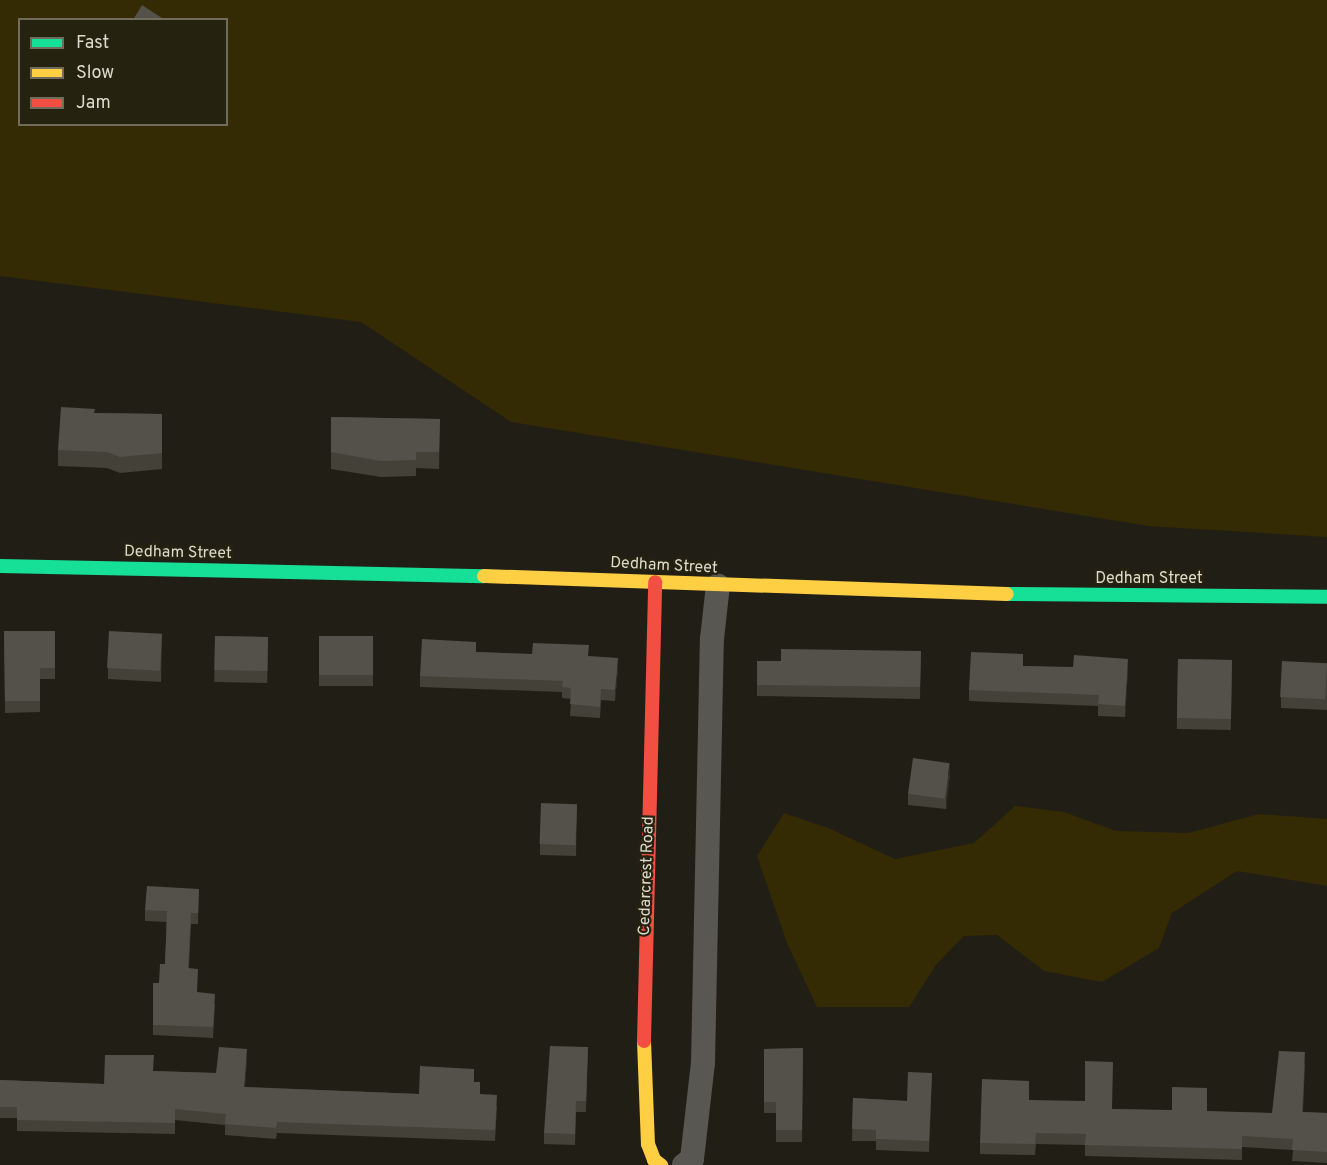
<!DOCTYPE html>
<html>
<head>
<meta charset="utf-8">
<style>
	body { margin:0 }
	#map { position:relative; width:1327px; height:1165px; overflow:hidden; background:#211e15; font-family:Overpass,sans-serif }
	div>[style] { position:absolute }
	.green>* { inset:0; background:#342a03 }
	.street>* { height:24px; margin:-12px; padding:0 12px; transform-origin:12px; border-radius:12px; background:#585752 }
	.fast>* { height:14px; margin:-7px; padding:0 7px; transform-origin:7px; border-radius:7px; background:#16e098 }
	.slow>* { height:14px; margin:-7px; padding:0 7px; transform-origin:7px; border-radius:7px; background:#ffcf43 }
	.jam>* { height:14px; margin:-7px; padding:0 7px; transform-origin:7px; border-radius:7px; background:#f24e42 }
	.wall>* { inset:0; background:#434138; transform-origin:0 0 }
	.shaded-wall>* { inset:0; background:#2e2c23 }
	.building>* { inset:0; background:#535149; transform-origin:0 0 }
	span { translate:-50% -50%; white-space:nowrap; text-align:center; line-height:1.15; -webkit-text-stroke:4.5px #262210; paint-order:stroke }
	.street-label { font-size:16px; color:#dddacf }
	.legend { position:absolute; left:18px; top:18px; width:210px; height:108px; box-sizing:border-box; background:#262210; border:2px solid #6f6c5c; margin:0; padding:8px 10px; list-style:none; font-size:18px; color:#dddacf }
	.legend li { display:flex; align-items:center; gap:12px; height:30px }
	.legend b { width:30px; border:2px solid #6f6c5c }
</style>
</head>
<body>
<div id="map">
	<div class="green">
		<i style="clip-path:polygon(evenodd,0 0,1327px 0,1327px 537px,1148px 526px,511px 422px,361px 322px,0 276px,0 0,20px 20px,226px 20px,226px 124px,20px 124px,20px 20px)"></i>
		<i style="clip-path:polygon(1015px 806px,1064px 812px,1116px 831px,1188px 833px,1259px 814px,1327px 819px,1327px 886px,1237px 871px,1172px 913px,1159px 948px,1102px 982px,1044px 971px,997px 935px,964px 936px,936px 965px,909px 1007px,817px 1007px,787px 943px,757px 856px,784px 813px,828px 828px,895px 859px,974px 843px)"></i>
	</div>
	<div class="street">
		<i style="left:684px;top:1165px;width:10px;rotate:-37deg"></i>
		<i style="left:692px;top:1159px;width:97px;rotate:-83.5deg"></i>
		<i style="left:703px;top:1063px;width:424px;rotate:-88.8deg"></i>
		<i style="left:712px;top:639px;width:54px;rotate:-83.7deg"></i>
	</div>
	<div class="fast">
		<i style="left:0;top:566px;width:484px;rotate:1.2deg"></i>
		<i style="left:1007px;top:594px;width:320px;rotate:0.5deg"></i>
	</div>
	<div class="slow">
		<i style="left:484px;top:576px;width:523px;rotate:1.97deg"></i>
		<i style="left:644px;top:1041px;width:103px;rotate:87.8deg"></i>
		<i style="left:648px;top:1144px;width:17px;rotate:69deg"></i>
		<i style="left:654px;top:1160px;width:9px;rotate:36deg"></i>
	</div>
	<div class="jam">
		<i style="left:644px;top:1041px;width:459px;rotate:-88.6deg"></i>
	</div>
	<div class="wall">
		<i style="clip-path:polygon(95px 413px,162px 414px,162px 469px,120px 473px,107px 468px,58px 466px,58px 450px)"></i>
		<i style="clip-path:polygon(331px 417px,440px 419px,439px 469px,416px 468px,416px 476px,381px 477px,331px 469px)"></i>
		<i style="clip-path:polygon(4px 631px,55px 631px,55px 679px,40px 679px,40px 712px,5px 713px)"></i>
		<i style="clip-path:polygon(162px 634px,161px 682px,108px 679px,108px 668px)"></i>
		<i style="left:215px;top:636px;width:53px;height:46px;rotate:1deg"></i>
		<i style="left:319px;top:636px;width:54px;height:50px"></i>
		<i style="clip-path:polygon(921px 651px,920px 699px,757px 696px,757px 661px,781px 661px)"></i>
		<i style="clip-path:polygon(476px 652px,589px 656px,618px 669px,615px 701px,601px 700px,600px 718px,570px 716px,571px 699px,562px 698px,562px 692px,420px 687px,420px 676px)"></i>
		<i style="left:1178px;top:659px;width:54px;height:70px;rotate:1deg"></i>
		<i style="clip-path:polygon(1327px 663px,1327px 710px,1281px 708px,1281px 697px)"></i>
		<i style="clip-path:polygon(1023px 666px,1128px 670px,1125px 717px,1098px 716px,1098px 706px,969px 701px,969px 690px)"></i>
		<i style="clip-path:polygon(950px 774px,946px 809px,908px 805px,908px 794px)"></i>
		<i style="clip-path:polygon(577px 804px,576px 856px,540px 855px,540px 844px)"></i>
		<i style="clip-path:polygon(199px 889px,198px 924px,191px 924px,189px 968px,197px 993px,215px 1004px,213px 1038px,153px 1035px,153px 983px,159px 983px,165px 964px,167px 922px,145px 921px,145px 910px)"></i>
		<i style="clip-path:polygon(588px 1047px,586px 1112px,576px 1112px,575px 1145px,544px 1144px,544px 1133px)"></i>
		<i style="clip-path:polygon(803px 1048px,802px 1142px,776px 1142px,776px 1113px,764px 1113px,764px 1049px)"></i>
		<i style="clip-path:polygon(247px 1060px,245px 1087px,419px 1094px,474px 1082px,480px 1094px,497px 1106px,495px 1141px,277px 1133px,276px 1139px,225px 1135px,225px 1125px,175px 1120px,175px 1134px,17px 1131px,17px 1118px,0 1118px,0 1080px,104px 1084px,154px 1071px,216px 1073px)"></i>
		<i style="clip-path:polygon(1305px 1063px,1303px 1112px,1327px 1113px,1327px 1163px,1292px 1161px,1293px 1150px,1242px 1147px,1242px 1160px,1085px 1156px,1085px 1145px,1036px 1144px,1035px 1155px,980px 1154px,980px 1143px,1029px 1100px,1113px 1109px,1272px 1113px)"></i>
		<i style="clip-path:polygon(932px 1073px,929px 1152px,876px 1150px,876px 1141px,852px 1141px,853px 1098px,907px 1101px)"></i>
	</div>
	<div class="shaded-wall">
		<i style="clip-path:polygon(618px 658px,618px 669px,615px 701px,615px 690px)"></i>
		<i style="clip-path:polygon(1128px 659px,1128px 670px,1125px 717px,1125px 706px)"></i>
		<i style="clip-path:polygon(950px 763px,950px 774px,946px 809px,946px 798px)"></i>
		<i style="clip-path:polygon(247px 1049px,247px 1060px,244px 1098px,244px 1087px)"></i>
	</div>
	<div class="building">
		<i style="clip-path:polygon(142px 5px,165px 20px,133px 20px)"></i>
		<i style="clip-path:polygon(61px 407px,95px 409px,94px 413px,162px 414px,162px 453px,120px 457px,107px 452px,58px 450px)"></i>
		<i style="clip-path:polygon(331px 417px,440px 419px,439px 452px,416px 452px,416px 460px,381px 461px,331px 452px)"></i>
		<i style="clip-path:polygon(4px 631px,55px 631px,55px 668px,40px 668px,40px 701px,5px 701px)"></i>
		<i style="left:109px;top:631px;width:53px;height:37px;rotate:3deg"></i>
		<i style="left:215px;top:636px;width:53px;height:34px;rotate:1deg"></i>
		<i style="left:319px;top:636px;width:54px;height:39px"></i>
		<i style="clip-path:polygon(422px 639px,476px 642px,476px 652px,532px 654px,533px 643px,589px 645px,588px 656px,618px 658px,615px 690px,601px 689px,600px 707px,570px 704px,571px 688px,562px 687px,563px 681px,420px 676px)"></i>
		<i style="clip-path:polygon(781px 649px,921px 651px,920px 687px,757px 685px,757px 661px,781px 661px)"></i>
		<i style="clip-path:polygon(971px 652px,1023px 654px,1023px 666px,1073px 667px,1074px 655px,1128px 659px,1125px 706px,1098px 704px,1099px 695px,969px 690px)"></i>
		<i style="left:1178px;top:659px;width:54px;height:59px;rotate:1deg"></i>
		<i style="left:1282px;top:661px;width:45px;height:36px;rotate:3deg"></i>
		<i style="left:913px;top:758px;width:37px;height:36px;rotate:8deg"></i>
		<i style="left:541px;top:803px;width:36px;height:41px;rotate:2deg"></i>
		<i style="clip-path:polygon(147px 886px,199px 889px,198px 913px,191px 913px,188px 968px,198px 969px,197px 992px,215px 994px,213px 1027px,153px 1025px,153px 983px,159px 983px,160px 964px,165px 964px,167px 911px,145px 910px)"></i>
		<i style="clip-path:polygon(550px 1046px,588px 1047px,586px 1101px,576px 1101px,575px 1134px,544px 1133px)"></i>
		<i style="clip-path:polygon(219px 1047px,247px 1049px,244px 1087px,419px 1094px,420px 1066px,474px 1069px,474px 1082px,480px 1082px,480px 1094px,497px 1095px,495px 1130px,277px 1122px,276px 1128px,225px 1124px,226px 1114px,175px 1109px,175px 1123px,17px 1120px,17px 1107px,0 1107px,0 1080px,104px 1084px,105px 1055px,154px 1055px,153px 1071px,216px 1073px)"></i>
		<i style="clip-path:polygon(803px 1048px,802px 1130px,776px 1130px,776px 1102px,764px 1102px,764px 1049px)"></i>
		<i style="clip-path:polygon(1279px 1051px,1305px 1052px,1302px 1112px,1327px 1113px,1327px 1152px,1292px 1150px,1293px 1139px,1242px 1136px,1242px 1149px,1085px 1145px,1086px 1134px,1036px 1133px,1035px 1144px,980px 1143px,982px 1079px,1029px 1081px,1029px 1100px,1085px 1101px,1085px 1061px,1113px 1062px,1112px 1109px,1172px 1110px,1172px 1087px,1207px 1088px,1207px 1111px,1272px 1113px)"></i>
		<i style="clip-path:polygon(908px 1072px,932px 1073px,929px 1141px,876px 1139px,876px 1130px,852px 1129px,853px 1098px,907px 1101px)"></i>
	</div>
	<div class="street-label">
		<span style="left:178px;top:553px;rotate:1deg">Dedham Street</span>
		<span style="left:664px;top:566px;rotate:3deg">Dedham Street</span>
		<span style="left:1149px;top:579px">Dedham Street</span>
		<span style="left:647px;top:876px;rotate:-88deg">Cedarcrest Road</span>
	</div>
	<ul class="legend">
	<li><b style="height:8px;background:#16e098"></b>Fast</li>
	<li><b style="height:8px;background:#ffcf43"></b>Slow</li>
	<li><b style="height:8px;background:#f24e42"></b>Jam</li>
	</ul>
</div>
</body>
</html>
